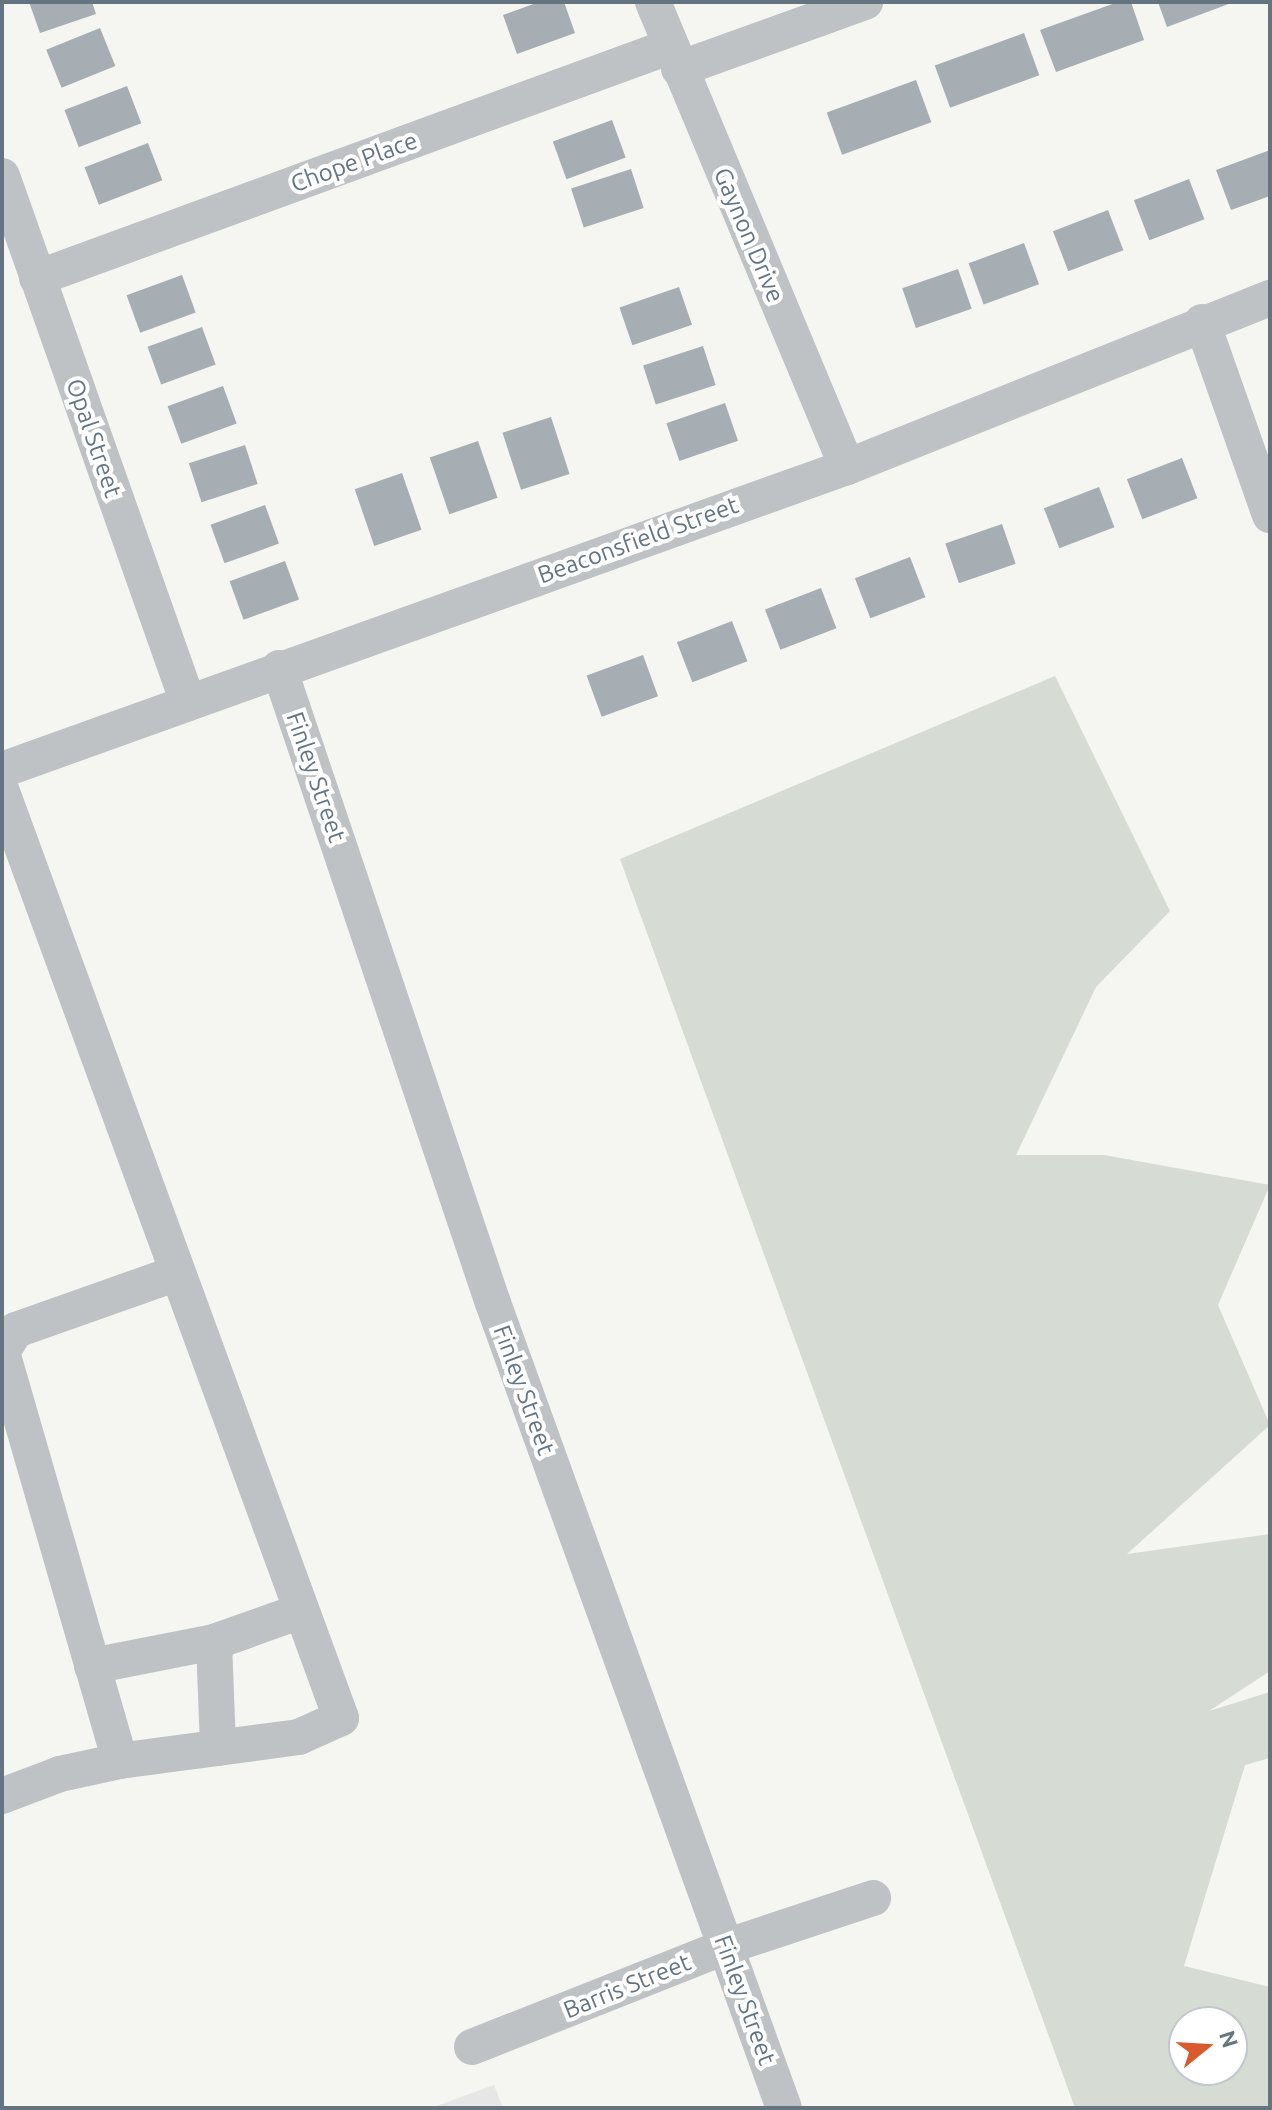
<!DOCTYPE html>
<html>
<head>
<meta charset="utf-8">
<style>
	body { margin:0 }
	#map { position:relative; width:1272px; height:2110px; overflow:hidden; background:#f5f5f1; font-family:Ubuntu,sans-serif }
	div>[style] { position:absolute }
	.built>* { inset:0; background:#e5e6e5 }
	.green>* { inset:0; background:#d6dbd3 }
	.building>* { inset:0; background:#a7aeb3; transform-origin:0 0 }
	.minor>* { height:36px; margin:-18px; padding:0 18px; transform-origin:18px; border-radius:18px; background:#bec2c5 }
	span { translate:-50% -50%; white-space:nowrap; text-align:center; line-height:1.15; -webkit-text-stroke:8px #fff; paint-order:stroke }
	.street-label { font-size:24px; color:#657481 }
	.frame { position:absolute; inset:0; border:4px solid #657481; pointer-events:none }
	.north { position:absolute; left:1168px; top:2006px; width:80px; height:80px; box-sizing:border-box; background:#fff; border:2px solid #c1c7cd; border-radius:50%; rotate:72deg; font-size:22px; font-weight:700; line-height:32px; text-align:center; color:#657481 }
	.north::after { content:''; display:block; margin:auto; width:28px; height:36px; background:#d95a2d; clip-path:polygon(50% 0,100% 100%,50% 72%,0 100%) }
</style>
</head>
<body>
<div id="map">
	<div class="built">
		<i style="clip-path:polygon(494px 2085px,503px 2108px,431px 2108px)"></i>
	</div>
	<div class="green">
		<i style="clip-path:polygon(evenodd,1055px 676px,1170px 911px,1096px 987px,1016px 1155px,1104px 1155px,1270px 1185px,1218px 1305px,1270px 1425px,1127px 1554px,1270px 1534px,1270px 1671px,1209px 1711px,1270px 1692px,1270px 1758px,1245px 1765px,1184px 1966px,1270px 1987px,1270px 2108px,1075px 2108px,620px 859px,1055px 676px,1184px 2022px,1232px 2022px,1232px 2070px,1184px 2070px,1184px 2022px)"></i>
	</div>
	<div class="building">
		<i style="clip-path:polygon(29px 2px,92px 2px,96px 14px,40px 33px)"></i>
		<i style="clip-path:polygon(539px 2px,564px 2px,575px 33px,517px 54px,503px 15px)"></i>
		<i style="clip-path:polygon(1118px 2px,1131px 2px,1144px 40px,1056px 72px,1040px 30px)"></i>
		<i style="clip-path:polygon(1158px 2px,1234px 2px,1167px 27px)"></i>
		<i style="left:100px;top:28px;width:41px;height:58px;rotate:68deg"></i>
		<i style="left:1024px;top:33px;width:45px;height:95px;rotate:70deg"></i>
		<i style="left:916px;top:80px;width:45px;height:95px;rotate:70deg"></i>
		<i style="left:127px;top:86px;width:40px;height:67px;rotate:69deg"></i>
		<i style="left:612px;top:120px;width:40px;height:63px;rotate:70deg"></i>
		<i style="left:148px;top:143px;width:40px;height:68px;rotate:69deg"></i>
		<i style="clip-path:polygon(1270px 150px,1270px 196px,1231px 210px,1216px 170px)"></i>
		<i style="left:631px;top:169px;width:41px;height:63px;rotate:72deg"></i>
		<i style="left:1189px;top:179px;width:43px;height:59px;rotate:69deg"></i>
		<i style="left:1108px;top:210px;width:43px;height:59px;rotate:69deg"></i>
		<i style="left:1024px;top:243px;width:44px;height:59px;rotate:70deg"></i>
		<i style="left:958px;top:269px;width:42px;height:59px;rotate:71deg"></i>
		<i style="left:182px;top:275px;width:40px;height:59px;rotate:70deg"></i>
		<i style="left:679px;top:287px;width:40px;height:63px;rotate:71deg"></i>
		<i style="left:202px;top:327px;width:40px;height:58px;rotate:70deg"></i>
		<i style="left:703px;top:346px;width:41px;height:63px;rotate:72deg"></i>
		<i style="left:223px;top:386px;width:40px;height:59px;rotate:70deg"></i>
		<i style="left:725px;top:403px;width:40px;height:62px;rotate:71deg"></i>
		<i style="left:551px;top:417px;width:60px;height:51px;rotate:72deg"></i>
		<i style="left:478px;top:441px;width:60px;height:51px;rotate:71deg"></i>
		<i style="left:245px;top:445px;width:41px;height:59px;rotate:72deg"></i>
		<i style="left:1182px;top:458px;width:43px;height:59px;rotate:69deg"></i>
		<i style="left:402px;top:473px;width:60px;height:50px;rotate:71deg"></i>
		<i style="left:1099px;top:487px;width:43px;height:59px;rotate:69deg"></i>
		<i style="left:265px;top:505px;width:41px;height:58px;rotate:70deg"></i>
		<i style="left:1002px;top:524px;width:42px;height:60px;rotate:71deg"></i>
		<i style="left:910px;top:557px;width:43px;height:59px;rotate:69deg"></i>
		<i style="left:285px;top:561px;width:41px;height:59px;rotate:70deg"></i>
		<i style="left:821px;top:588px;width:43px;height:60px;rotate:69deg"></i>
		<i style="left:732px;top:621px;width:43px;height:59px;rotate:69deg"></i>
		<i style="left:643px;top:655px;width:44px;height:60px;rotate:70deg"></i>
	</div>
	<div class="minor">
		<i style="left:653px;top:2px;width:504px;rotate:67.35deg"></i>
		<i style="left:679px;top:69px;width:198px;rotate:-19.8deg"></i>
		<i style="left:2px;top:176px;width:556px;rotate:70.55deg"></i>
		<i style="left:37px;top:278px;width:675px;rotate:-20.1deg"></i>
		<i style="left:1202px;top:322px;width:205px;rotate:70.6deg"></i>
		<i style="left:279px;top:668px;width:670px;rotate:71.38deg"></i>
		<i style="left:493px;top:1303px;width:856px;rotate:70.13deg"></i>
		<i style="left:2px;top:770px;width:898px;rotate:-19.73deg"></i>
		<i style="left:847px;top:467px;width:456px;rotate:-21.8deg"></i>
		<i style="left:2px;top:792px;width:986px;rotate:69.89deg"></i>
		<i style="left:341px;top:1718px;width:46px;rotate:155.7deg"></i>
		<i style="left:299px;top:1737px;width:181px;rotate:172.4deg"></i>
		<i style="left:120px;top:1761px;width:61px;rotate:167.8deg"></i>
		<i style="left:60px;top:1774px;width:62px;rotate:159.2deg"></i>
		<i style="left:214px;top:1642px;width:106px;rotate:87.8deg"></i>
		<i style="left:92px;top:1666px;width:124px;rotate:-11.1deg"></i>
		<i style="left:214px;top:1642px;width:92px;rotate:-19.6deg"></i>
		<i style="left:120px;top:1761px;width:426px;rotate:-106.1deg"></i>
		<i style="left:2px;top:1352px;width:26px;rotate:-58deg"></i>
		<i style="left:16px;top:1330px;width:171px;rotate:-19.5deg"></i>
		<i style="left:472px;top:2047px;width:272px;rotate:-21.6deg"></i>
		<i style="left:725px;top:1947px;width:156px;rotate:-18.3deg"></i>
	</div>
	<div class="street-label">
		<span style="left:354px;top:162px;rotate:-20deg">Chope Place</span>
		<span style="left:749px;top:235px;rotate:67deg">Gaynon Drive</span>
		<span style="left:94px;top:438px;rotate:71deg">Opal Street</span>
		<span style="left:638px;top:540px;rotate:-20deg">Beaconsfield Street</span>
		<span style="left:316px;top:777px;rotate:71deg">Finley Street</span>
		<span style="left:524px;top:1390px;rotate:70deg">Finley Street</span>
		<span style="left:627px;top:1986px;rotate:-22deg">Barris Street</span>
		<span style="left:745px;top:2000px;rotate:70deg">Finley Street</span>
	</div>
	<div class="frame"></div>
	<div class="north">N</div>
</div>
</body>
</html>
